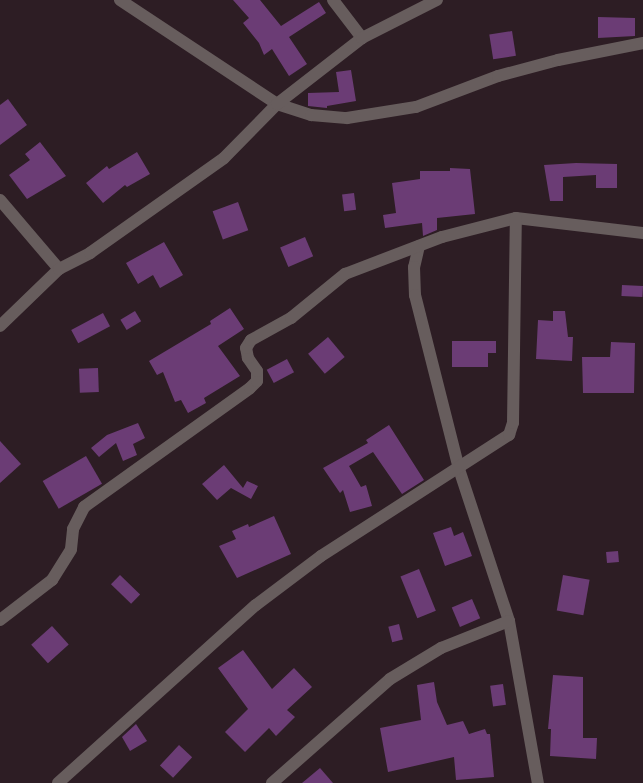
<!DOCTYPE html>
<html>
<head>
<meta charset="utf-8">
<style>
	body { margin:0 }
	#map { position:relative; width:643px; height:783px; overflow:hidden; background:#2d1d24; font-family:"Playfair Display",serif }
	div>[style] { position:absolute }
	.building>* { inset:0; background:#6b3c75; transform-origin:0 0 }
	.minor>* { height:12px; margin:-6px; padding:0 6px; transform-origin:6px; border-radius:6px; background:#675d5d }
	span { translate:-50% -50%; white-space:nowrap; text-align:center; line-height:1.15; -webkit-text-stroke:4px #23131b; paint-order:stroke }
</style>
</head>
<body>
<div id="map">
	<div class="building">
		<i style="clip-path:polygon(233px 0,260px 0,281px 26px,319px 2px,326px 13px,289px 37px,307px 64px,289px 76px,272px 49px,264px 55px,259px 43px,243px 23px,249px 18px)"></i>
		<i style="clip-path:polygon(598px 17px,635px 18px,635px 36px,598px 38px)"></i>
		<i style="left:512px;top:31px;width:25px;height:23px;rotate:81deg"></i>
		<i style="clip-path:polygon(351px 70px,356px 101px,327px 106px,327px 108px,308px 106px,308px 93px,339px 92px,336px 72px)"></i>
		<i style="clip-path:polygon(8px 99px,27px 125px,0 145px,0 105px)"></i>
		<i style="clip-path:polygon(40px 142px,66px 176px,27px 199px,9px 175px,30px 160px,25px 154px)"></i>
		<i style="clip-path:polygon(137px 152px,150px 174px,127px 187px,125px 185px,103px 203px,86px 183px,107px 166px,109px 169px)"></i>
		<i style="clip-path:polygon(576px 163px,617px 164px,617px 188px,596px 188px,596px 175px,563px 177px,563px 201px,550px 201px,544px 165px)"></i>
		<i style="clip-path:polygon(450px 168px,470px 169px,475px 214px,437px 218px,437px 230px,423px 236px,422px 223px,385px 228px,383px 215px,396px 213px,392px 183px,420px 179px,420px 171px,450px 171px)"></i>
		<i style="left:354px;top:193px;width:17px;height:12px;rotate:83deg"></i>
		<i style="left:238px;top:202px;width:30px;height:27px;rotate:70deg"></i>
		<i style="left:305px;top:237px;width:21px;height:27px;rotate:67deg"></i>
		<i style="clip-path:polygon(164px 242px,183px 275px,160px 288px,153px 275px,138px 284px,126px 263px)"></i>
		<i style="left:622px;top:285px;width:21px;height:11px;rotate:3deg"></i>
		<i style="clip-path:polygon(230px 308px,244px 329px,218px 346px,240px 376px,204px 398px,206px 403px,188px 413px,181px 400px,175px 402px,163px 372px,157px 375px,149px 361px,211px 324px,210px 321px)"></i>
		<i style="left:135px;top:311px;width:12px;height:17px;rotate:59deg"></i>
		<i style="clip-path:polygon(553px 311px,565px 311px,568px 337px,573px 337px,572px 361px,536px 359px,538px 320px,553px 321px)"></i>
		<i style="left:103px;top:313px;width:15px;height:36px;rotate:62deg"></i>
		<i style="left:328px;top:337px;width:26px;height:26px;rotate:50deg"></i>
		<i style="clip-path:polygon(452px 341px,496px 341px,496px 353px,488px 353px,488px 367px,452px 367px)"></i>
		<i style="clip-path:polygon(611px 342px,635px 343px,634px 393px,583px 393px,582px 357px,610px 357px)"></i>
		<i style="left:287px;top:359px;width:15px;height:23px;rotate:62deg"></i>
		<i style="left:98px;top:368px;width:24px;height:19px;rotate:88deg"></i>
		<i style="clip-path:polygon(138px 423px,145px 438px,133px 444px,137px 455px,123px 461px,116px 443px,99px 457px,91px 448px,107px 435px)"></i>
		<i style="clip-path:polygon(389px 425px,424px 480px,402px 494px,373px 452px,349px 466px,361px 487px,366px 485px,372px 506px,350px 512px,343px 490px,340px 493px,323px 468px,368px 443px,366px 440px)"></i>
		<i style="clip-path:polygon(0 441px,21px 464px,0 483px)"></i>
		<i style="left:86px;top:456px;width:32px;height:50px;rotate:60deg"></i>
		<i style="clip-path:polygon(224px 465px,243px 488px,247px 481px,258px 486px,251px 499px,231px 488px,217px 500px,202px 484px)"></i>
		<i style="clip-path:polygon(274px 516px,291px 554px,237px 578px,219px 546px,236px 539px,232px 531px,248px 524px,249px 527px)"></i>
		<i style="clip-path:polygon(451px 527px,454px 536px,463px 532px,472px 556px,445px 566px,433px 533px)"></i>
		<i style="left:618px;top:551px;width:11px;height:12px;rotate:85deg"></i>
		<i style="left:419px;top:569px;width:45px;height:20px;rotate:68deg"></i>
		<i style="left:120px;top:575px;width:28px;height:13px;rotate:44deg"></i>
		<i style="left:563px;top:575px;width:27px;height:36px;rotate:10deg"></i>
		<i style="left:472px;top:599px;width:21px;height:22px;rotate:67deg"></i>
		<i style="left:399px;top:624px;width:16px;height:11px;rotate:76deg"></i>
		<i style="left:52px;top:626px;width:25px;height:28px;rotate:48deg"></i>
		<i style="clip-path:polygon(243px 650px,272px 689px,294px 668px,312px 687px,287px 710px,295px 717px,276px 736px,269px 728px,245px 752px,225px 732px,248px 709px,218px 668px)"></i>
		<i style="clip-path:polygon(553px 675px,583px 677px,583px 738px,597px 738px,596px 759px,550px 756px,551px 729px,548px 729px)"></i>
		<i style="clip-path:polygon(434px 682px,437px 702px,447px 725px,463px 721px,469px 734px,485px 729px,487px 734px,490px 734px,494px 777px,456px 780px,454px 757px,388px 772px,380px 728px,421px 720px,417px 685px)"></i>
		<i style="left:503px;top:684px;width:21px;height:13px;rotate:82deg"></i>
		<i style="clip-path:polygon(136px 724px,147px 741px,130px 751px,122px 737px)"></i>
		<i style="left:179px;top:745px;width:18px;height:28px;rotate:43deg"></i>
		<i style="clip-path:polygon(320px 768px,333px 783px,302px 783px)"></i>
	</div>
	<div class="minor">
		<i style="left:120px;top:0;width:188px;rotate:33.5deg"></i>
		<i style="left:277px;top:104px;width:36px;rotate:18deg"></i>
		<i style="left:311px;top:115px;width:36px;rotate:5deg"></i>
		<i style="left:347px;top:118px;width:70px;rotate:-9.1deg"></i>
		<i style="left:416px;top:107px;width:88px;rotate:-20.7deg"></i>
		<i style="left:498px;top:76px;width:62px;rotate:-14.9deg"></i>
		<i style="left:558px;top:60px;width:87px;rotate:-11.3deg"></i>
		<i style="left:333px;top:0;width:48px;rotate:52.7deg"></i>
		<i style="left:0;top:200px;width:91px;rotate:49.5deg"></i>
		<i style="left:419px;top:246px;width:22px;rotate:103deg"></i>
		<i style="left:414px;top:267px;width:28px;rotate:88deg"></i>
		<i style="left:415px;top:295px;width:179px;rotate:75.8deg"></i>
		<i style="left:459px;top:469px;width:160px;rotate:71.8deg"></i>
		<i style="left:509px;top:621px;width:165px;rotate:79.9deg"></i>
		<i style="left:0;top:326px;width:82px;rotate:-44deg"></i>
		<i style="left:59px;top:269px;width:35px;rotate:-27deg"></i>
		<i style="left:90px;top:253px;width:164px;rotate:-35.3deg"></i>
		<i style="left:224px;top:158px;width:76px;rotate:-45.5deg"></i>
		<i style="left:277px;top:104px;width:108px;rotate:-37.8deg"></i>
		<i style="left:362px;top:38px;width:84px;rotate:-26.9deg"></i>
		<i style="left:0;top:620px;width:66px;rotate:-37.6deg"></i>
		<i style="left:52px;top:580px;width:36px;rotate:-58deg"></i>
		<i style="left:71px;top:549px;width:20px;rotate:-84deg"></i>
		<i style="left:73px;top:529px;width:25px;rotate:-63deg"></i>
		<i style="left:84px;top:507px;width:204px;rotate:-35.6deg"></i>
		<i style="left:250px;top:388px;width:10px;rotate:-45deg"></i>
		<i style="left:257px;top:381px;width:10px;rotate:-90deg"></i>
		<i style="left:257px;top:371px;width:16px;rotate:-125deg"></i>
		<i style="left:248px;top:358px;width:10px;rotate:-101deg"></i>
		<i style="left:246px;top:348px;width:9px;rotate:-58deg"></i>
		<i style="left:251px;top:340px;width:46px;rotate:-28.8deg"></i>
		<i style="left:291px;top:318px;width:70px;rotate:-39.2deg"></i>
		<i style="left:345px;top:274px;width:104px;rotate:-20.9deg"></i>
		<i style="left:442px;top:237px;width:76px;rotate:-14.4deg"></i>
		<i style="left:516px;top:218px;width:128px;rotate:6.7deg"></i>
		<i style="left:58px;top:783px;width:266px;rotate:-42deg"></i>
		<i style="left:256px;top:605px;width:81px;rotate:-37deg"></i>
		<i style="left:321px;top:556px;width:224px;rotate:-32.8deg"></i>
		<i style="left:509px;top:435px;width:13px;rotate:-72deg"></i>
		<i style="left:513px;top:423px;width:205px;rotate:-89.2deg"></i>
		<i style="left:272px;top:783px;width:157px;rotate:-41.4deg"></i>
		<i style="left:390px;top:679px;width:60px;rotate:-31.3deg"></i>
		<i style="left:441px;top:648px;width:73px;rotate:-21.7deg"></i>
	</div>
</div>
</body>
</html>
